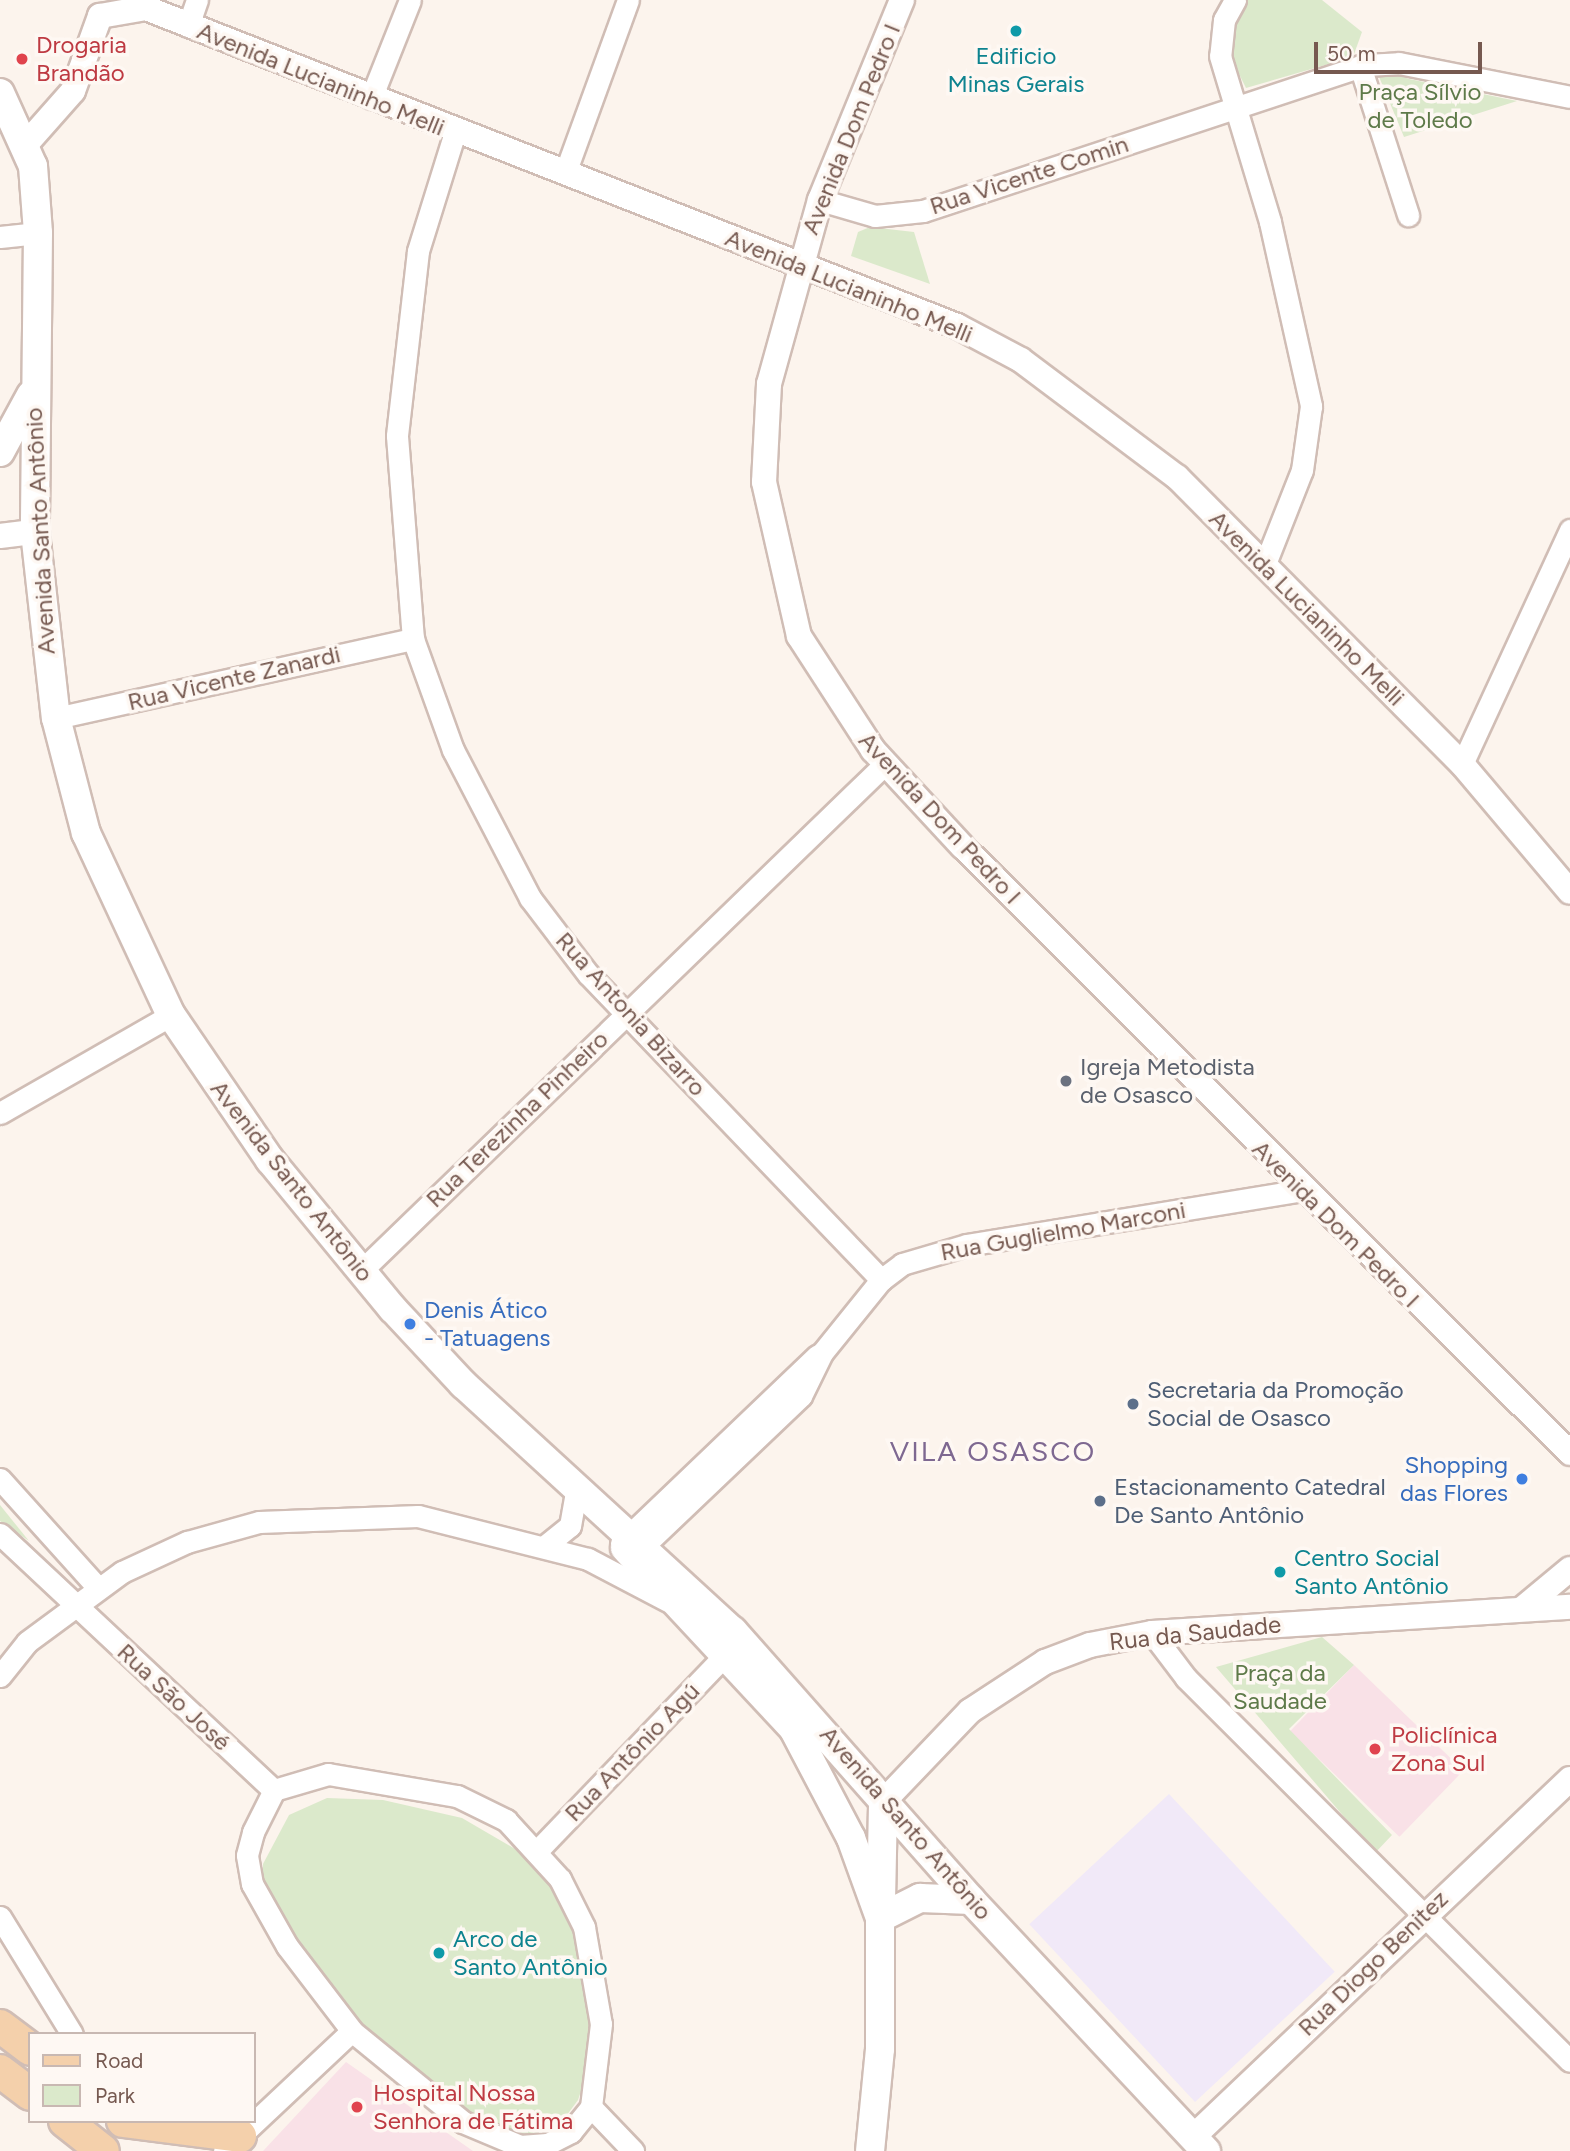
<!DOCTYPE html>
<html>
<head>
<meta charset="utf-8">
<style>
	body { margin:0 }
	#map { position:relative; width:1570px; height:2151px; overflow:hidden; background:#fcf4ed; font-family:Figtree,sans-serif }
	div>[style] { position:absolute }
	.education>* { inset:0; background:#f1e9f8; transform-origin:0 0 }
	.medical>* { inset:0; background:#f9e1e7; transform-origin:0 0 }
	.green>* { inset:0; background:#dbe9cb }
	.roads { filter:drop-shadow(2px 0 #d0bdb5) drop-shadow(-2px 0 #d0bdb5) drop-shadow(0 2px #d0bdb5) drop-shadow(0 -2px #d0bdb5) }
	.minor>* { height:21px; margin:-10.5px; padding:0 10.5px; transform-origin:10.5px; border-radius:10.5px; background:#fff }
	.tertiary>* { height:24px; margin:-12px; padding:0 12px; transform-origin:12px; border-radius:12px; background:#fff }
	.secondary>* { height:28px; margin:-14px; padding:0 14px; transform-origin:14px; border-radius:14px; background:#fff }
	.primary>* { height:32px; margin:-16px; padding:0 16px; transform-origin:16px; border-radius:16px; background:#f4d0ab }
	.dots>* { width:19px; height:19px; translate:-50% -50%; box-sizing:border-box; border:4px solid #fef8f3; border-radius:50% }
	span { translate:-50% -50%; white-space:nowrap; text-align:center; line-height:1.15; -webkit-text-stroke:7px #fef8f3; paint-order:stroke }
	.health-label { font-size:24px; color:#be3a42 }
	.left { translate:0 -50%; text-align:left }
	.culture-label { font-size:24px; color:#0d838f }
	.street-label { font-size:24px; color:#765950 }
	.park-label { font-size:24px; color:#5e7a49 }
	.worship-label { font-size:24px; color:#5b616d }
	.shop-label { font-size:24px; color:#366cbe }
	.right { translate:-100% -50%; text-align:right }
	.service-label { font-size:24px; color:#4e5e75 }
	.quarter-label { font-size:28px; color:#7e6891; letter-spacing:2px }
	.legend { position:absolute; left:28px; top:2032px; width:228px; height:91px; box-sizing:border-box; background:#fef8f3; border:2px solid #c8b8b2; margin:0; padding:9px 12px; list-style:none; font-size:21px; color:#765950 }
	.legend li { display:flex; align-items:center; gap:14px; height:35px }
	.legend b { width:35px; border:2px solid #c8b8b2 }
	.scale { position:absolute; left:1314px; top:42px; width:168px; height:32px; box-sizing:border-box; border:4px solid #765950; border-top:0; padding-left:9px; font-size:21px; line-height:24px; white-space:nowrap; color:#765950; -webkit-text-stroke:5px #fef8f3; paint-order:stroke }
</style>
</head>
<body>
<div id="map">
	<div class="education">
		<i style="left:1169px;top:1794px;width:243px;height:191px;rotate:47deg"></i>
	</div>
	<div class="medical">
		<i style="left:1354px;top:1665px;width:152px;height:92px;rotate:44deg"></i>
		<i style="clip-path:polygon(346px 2062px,473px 2151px,263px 2151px)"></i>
	</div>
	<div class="green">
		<i style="clip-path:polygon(1243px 0,1322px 0,1362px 32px,1353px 57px,1246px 88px,1231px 58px,1231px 25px)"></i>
		<i style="clip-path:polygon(1375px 67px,1409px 79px,1517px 101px,1404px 137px)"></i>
		<i style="clip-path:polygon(870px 227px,914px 232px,930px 284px,851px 256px,858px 232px)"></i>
		<i style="clip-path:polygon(0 1505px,29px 1541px,0 1521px)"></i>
		<i style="clip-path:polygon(1322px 1637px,1354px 1665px,1289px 1729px,1392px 1835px,1375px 1853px,1216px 1667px)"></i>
		<i style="clip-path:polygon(327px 1798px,383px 1800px,462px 1818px,522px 1853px,551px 1884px,573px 1930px,590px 2018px,589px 2067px,578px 2100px,561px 2123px,534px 2137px,494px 2132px,332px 1999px,263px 1894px,263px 1864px,289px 1815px)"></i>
	</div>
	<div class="roads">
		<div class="minor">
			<i style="left:1235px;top:0;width:23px;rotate:119deg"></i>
			<i style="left:1224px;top:20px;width:36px;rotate:96deg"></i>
			<i style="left:1220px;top:56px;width:173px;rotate:73.2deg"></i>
			<i style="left:1270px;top:222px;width:189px;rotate:77.4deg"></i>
			<i style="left:1311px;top:406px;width:65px;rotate:98deg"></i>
			<i style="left:1302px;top:470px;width:101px;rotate:111.5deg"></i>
			<i style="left:188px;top:26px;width:28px;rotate:-71deg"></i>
			<i style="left:1360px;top:66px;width:157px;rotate:72.1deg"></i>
			<i style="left:371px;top:98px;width:105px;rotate:-68.3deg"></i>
			<i style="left:455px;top:132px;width:125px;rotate:107.3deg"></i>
			<i style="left:418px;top:251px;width:186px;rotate:96.5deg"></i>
			<i style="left:397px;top:436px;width:204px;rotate:85.5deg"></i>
			<i style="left:413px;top:639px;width:118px;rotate:70.2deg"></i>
			<i style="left:453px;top:750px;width:167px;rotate:62.5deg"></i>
			<i style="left:530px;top:898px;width:96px;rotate:52.7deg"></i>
			<i style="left:588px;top:974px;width:424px;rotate:46.2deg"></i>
			<i style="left:565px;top:173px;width:184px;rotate:-70deg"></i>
			<i style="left:820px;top:200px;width:57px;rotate:16.2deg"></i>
			<i style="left:875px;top:216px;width:48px;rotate:-5.9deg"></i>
			<i style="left:923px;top:211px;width:465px;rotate:-18.3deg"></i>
			<i style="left:1365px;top:65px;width:34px;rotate:-3deg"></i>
			<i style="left:1399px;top:63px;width:174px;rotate:11.2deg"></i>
			<i style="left:0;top:237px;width:38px;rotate:-6deg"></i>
			<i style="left:56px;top:718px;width:366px;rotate:-12.5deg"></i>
			<i style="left:1462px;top:764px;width:258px;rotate:-65.2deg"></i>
			<i style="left:0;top:1113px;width:197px;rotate:-29.8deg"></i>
			<i style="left:361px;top:1271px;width:729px;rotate:-44.06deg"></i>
			<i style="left:0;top:1479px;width:147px;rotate:48deg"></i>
			<i style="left:0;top:1534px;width:375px;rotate:43.1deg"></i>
			<i style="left:621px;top:1543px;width:271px;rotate:-43.7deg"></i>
			<i style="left:545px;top:1546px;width:32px;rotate:-39deg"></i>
			<i style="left:570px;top:1526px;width:40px;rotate:-80deg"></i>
			<i style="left:633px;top:1556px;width:232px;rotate:-43.6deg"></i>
			<i style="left:801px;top:1396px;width:48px;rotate:-64deg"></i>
			<i style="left:822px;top:1353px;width:94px;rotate:-51.1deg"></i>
			<i style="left:881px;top:1280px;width:26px;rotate:-37deg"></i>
			<i style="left:902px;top:1264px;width:68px;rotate:-16.3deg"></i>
			<i style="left:967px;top:1245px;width:340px;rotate:-9.3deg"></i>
			<i style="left:1152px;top:1633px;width:56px;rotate:52.9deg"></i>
			<i style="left:1186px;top:1678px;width:542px;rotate:44.93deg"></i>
			<i style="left:0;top:1676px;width:43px;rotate:-51.5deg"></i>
			<i style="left:27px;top:1642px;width:118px;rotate:-36.4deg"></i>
			<i style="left:122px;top:1572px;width:72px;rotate:-24.8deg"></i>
			<i style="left:187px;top:1542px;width:75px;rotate:-15.5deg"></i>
			<i style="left:259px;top:1522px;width:159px;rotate:-2.2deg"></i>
			<i style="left:418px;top:1516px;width:175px;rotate:14.2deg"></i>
			<i style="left:588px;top:1559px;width:90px;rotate:27.7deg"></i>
			<i style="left:328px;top:1774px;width:131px;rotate:9.7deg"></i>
			<i style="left:457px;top:1796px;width:55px;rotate:26.1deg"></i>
			<i style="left:506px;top:1820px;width:80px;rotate:47.5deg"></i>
			<i style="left:560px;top:1879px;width:54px;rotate:63.4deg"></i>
			<i style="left:584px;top:1927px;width:98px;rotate:80.1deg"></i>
			<i style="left:601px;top:2024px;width:84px;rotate:96.9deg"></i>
			<i style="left:591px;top:2107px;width:32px;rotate:129deg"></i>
			<i style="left:571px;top:2132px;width:27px;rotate:153deg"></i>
			<i style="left:547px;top:2144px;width:27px;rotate:176deg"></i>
			<i style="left:520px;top:2146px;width:62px;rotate:-157.2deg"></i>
			<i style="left:463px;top:2122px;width:144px;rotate:-140.7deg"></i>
			<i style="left:352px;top:2031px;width:107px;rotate:-127.4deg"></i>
			<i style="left:287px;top:1946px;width:71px;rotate:-119.4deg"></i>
			<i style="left:252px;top:1884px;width:29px;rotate:-100deg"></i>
			<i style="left:247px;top:1855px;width:24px;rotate:-75deg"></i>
			<i style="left:253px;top:1832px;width:47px;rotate:-63.4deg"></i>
			<i style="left:274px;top:1790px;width:56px;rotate:-16.5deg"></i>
			<i style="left:539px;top:1849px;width:269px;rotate:-46.2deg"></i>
			<i style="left:0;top:1917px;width:137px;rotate:58.4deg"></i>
			<i style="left:591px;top:2107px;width:61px;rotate:46.3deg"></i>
			<i style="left:224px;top:2151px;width:175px;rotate:-43.2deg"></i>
		</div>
		<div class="tertiary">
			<i style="left:902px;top:0;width:216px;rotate:112.3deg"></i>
			<i style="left:820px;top:200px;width:191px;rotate:105.5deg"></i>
			<i style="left:769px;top:384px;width:98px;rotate:92.9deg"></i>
			<i style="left:764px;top:482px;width:158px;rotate:77.2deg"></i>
			<i style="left:799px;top:636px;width:136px;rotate:57deg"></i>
			<i style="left:873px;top:750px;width:131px;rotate:47.2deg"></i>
			<i style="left:962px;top:846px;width:859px;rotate:44.95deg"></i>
			<i style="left:27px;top:143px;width:69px;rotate:-48.5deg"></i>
			<i style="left:73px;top:91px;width:80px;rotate:-70.2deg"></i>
			<i style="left:100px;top:16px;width:47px;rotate:-9.9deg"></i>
			<i style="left:146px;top:8px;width:871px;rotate:21.41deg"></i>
			<i style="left:957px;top:326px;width:72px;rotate:28deg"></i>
			<i style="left:1021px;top:360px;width:195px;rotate:36.9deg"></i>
			<i style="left:1177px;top:477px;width:404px;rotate:45.2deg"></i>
			<i style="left:1462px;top:764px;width:167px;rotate:49.8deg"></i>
			<i style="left:0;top:536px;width:35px;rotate:-7deg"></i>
			<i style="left:1523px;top:1608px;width:61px;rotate:-39.7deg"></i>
			<i style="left:883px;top:1802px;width:126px;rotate:-46.3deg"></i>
			<i style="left:970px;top:1711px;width:90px;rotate:-33.2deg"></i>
			<i style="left:1045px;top:1662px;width:48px;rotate:-20.7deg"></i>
			<i style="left:1090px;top:1645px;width:63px;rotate:-11deg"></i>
			<i style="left:1152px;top:1633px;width:419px;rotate:-3.6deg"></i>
			<i style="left:1193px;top:2137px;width:520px;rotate:-43.52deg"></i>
		</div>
		<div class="secondary">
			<i style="left:0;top:93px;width:80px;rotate:65.7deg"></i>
			<i style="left:33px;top:166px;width:67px;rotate:85.7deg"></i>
			<i style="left:38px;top:233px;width:299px;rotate:90.6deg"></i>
			<i style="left:35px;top:532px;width:187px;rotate:83.6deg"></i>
			<i style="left:56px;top:718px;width:119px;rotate:75.4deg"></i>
			<i style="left:86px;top:833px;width:201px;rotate:65deg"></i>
			<i style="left:171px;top:1015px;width:176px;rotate:55.7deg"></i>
			<i style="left:270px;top:1160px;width:193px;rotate:50.5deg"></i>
			<i style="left:393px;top:1309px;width:103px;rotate:47deg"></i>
			<i style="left:463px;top:1384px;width:366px;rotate:42.5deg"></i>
			<i style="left:733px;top:1631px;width:359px;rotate:48.5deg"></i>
			<i style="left:971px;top:1900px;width:344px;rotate:46.9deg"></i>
			<i style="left:0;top:452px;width:65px;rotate:-61.5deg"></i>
			<i style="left:625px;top:1548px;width:246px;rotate:47deg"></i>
			<i style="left:793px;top:1728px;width:124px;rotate:62.2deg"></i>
			<i style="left:851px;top:1838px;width:85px;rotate:70.1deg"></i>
			<i style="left:880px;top:1918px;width:131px;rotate:90deg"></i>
			<i style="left:880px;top:2049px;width:102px;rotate:95.6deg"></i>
			<i style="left:881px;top:1901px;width:99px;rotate:-88.8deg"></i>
			<i style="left:880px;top:1918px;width:45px;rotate:-26.6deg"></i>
			<i style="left:920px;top:1898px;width:51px;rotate:2.2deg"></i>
		</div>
		<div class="primary">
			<i style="left:0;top:2026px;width:38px;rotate:37deg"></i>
			<i style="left:0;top:2071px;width:38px;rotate:37deg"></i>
			<i style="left:65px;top:2121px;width:48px;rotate:38.3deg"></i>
			<i style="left:123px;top:2121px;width:118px;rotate:7.3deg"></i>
		</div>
	</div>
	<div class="dots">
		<i style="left:1016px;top:31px;background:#0f9aa8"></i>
		<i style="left:22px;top:59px;background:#e0444e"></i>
		<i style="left:1066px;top:1081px;background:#6b7280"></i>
		<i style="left:410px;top:1324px;background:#3f7fe0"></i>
		<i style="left:1133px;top:1404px;background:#5c6f8a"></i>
		<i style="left:1522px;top:1479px;background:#3f7fe0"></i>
		<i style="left:1100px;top:1501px;background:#5c6f8a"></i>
		<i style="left:1280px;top:1572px;background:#0f9aa8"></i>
		<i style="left:1375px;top:1749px;background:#e0444e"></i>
		<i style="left:439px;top:1953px;background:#0f9aa8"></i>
		<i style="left:357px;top:2107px;background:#e0444e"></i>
	</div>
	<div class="health-label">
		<span class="left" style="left:36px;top:59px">Drogaria<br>Brandão</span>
		<span class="left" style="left:1391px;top:1749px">Policlínica<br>Zona Sul</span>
		<span class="left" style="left:373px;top:2107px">Hospital Nossa<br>Senhora de Fátima</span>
	</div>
	<div class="culture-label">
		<span style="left:1016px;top:70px">Edificio<br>Minas Gerais</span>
		<span class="left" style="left:1294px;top:1572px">Centro Social<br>Santo Antônio</span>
		<span class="left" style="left:453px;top:1953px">Arco de<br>Santo Antônio</span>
	</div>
	<div class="street-label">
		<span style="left:321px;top:79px;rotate:22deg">Avenida Lucianinho Melli</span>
		<span style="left:851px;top:129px;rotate:-68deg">Avenida Dom Pedro I</span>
		<span style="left:1029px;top:175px;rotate:-18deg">Rua Vicente Comin</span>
		<span style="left:849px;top:286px;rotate:22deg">Avenida Lucianinho Melli</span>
		<span style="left:40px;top:531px;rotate:-93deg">Avenida Santo Antônio</span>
		<span style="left:1307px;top:608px;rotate:45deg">Avenida Lucianinho Melli</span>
		<span style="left:234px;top:678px;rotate:-13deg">Rua Vicente Zanardi</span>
		<span style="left:940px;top:818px;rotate:47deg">Avenida Dom Pedro I</span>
		<span style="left:631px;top:1014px;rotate:48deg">Rua Antonia Bizarro</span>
		<span style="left:517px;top:1119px;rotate:-44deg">Rua Terezinha Pinheiro</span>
		<span style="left:292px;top:1181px;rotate:52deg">Avenida Santo Antônio</span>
		<span style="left:1336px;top:1224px;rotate:45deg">Avenida Dom Pedro I</span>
		<span style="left:1063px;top:1231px;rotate:-10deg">Rua Guglielmo Marconi</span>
		<span style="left:1195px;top:1633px;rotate:-6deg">Rua da Saudade</span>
		<span style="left:174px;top:1697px;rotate:43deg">Rua São José</span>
		<span style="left:632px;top:1752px;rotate:-46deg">Rua Antônio Agú</span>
		<span style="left:906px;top:1823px;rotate:49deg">Avenida Santo Antônio</span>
		<span style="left:1373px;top:1963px;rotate:-44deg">Rua Diogo Benitez</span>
	</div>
	<div class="park-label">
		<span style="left:1420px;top:106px">Praça Sílvio<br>de Toledo</span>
		<span style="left:1280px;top:1687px">Praça da<br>Saudade</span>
	</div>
	<div class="worship-label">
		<span class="left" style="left:1080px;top:1081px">Igreja Metodista<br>de Osasco</span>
	</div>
	<div class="shop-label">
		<span class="left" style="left:424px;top:1324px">Denis Ático<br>- Tatuagens</span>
		<span class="right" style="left:1508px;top:1479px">Shopping<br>das Flores</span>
	</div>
	<div class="service-label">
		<span class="left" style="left:1147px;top:1404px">Secretaria da Promoção<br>Social de Osasco</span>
		<span class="left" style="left:1114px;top:1501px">Estacionamento Catedral<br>De Santo Antônio</span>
	</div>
	<div class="quarter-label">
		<span style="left:993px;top:1451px">VILA OSASCO</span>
	</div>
	<ul class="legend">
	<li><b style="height:9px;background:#f4d0ab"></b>Road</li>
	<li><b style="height:19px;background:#dbe9cb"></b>Park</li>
	</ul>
	<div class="scale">50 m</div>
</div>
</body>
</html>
